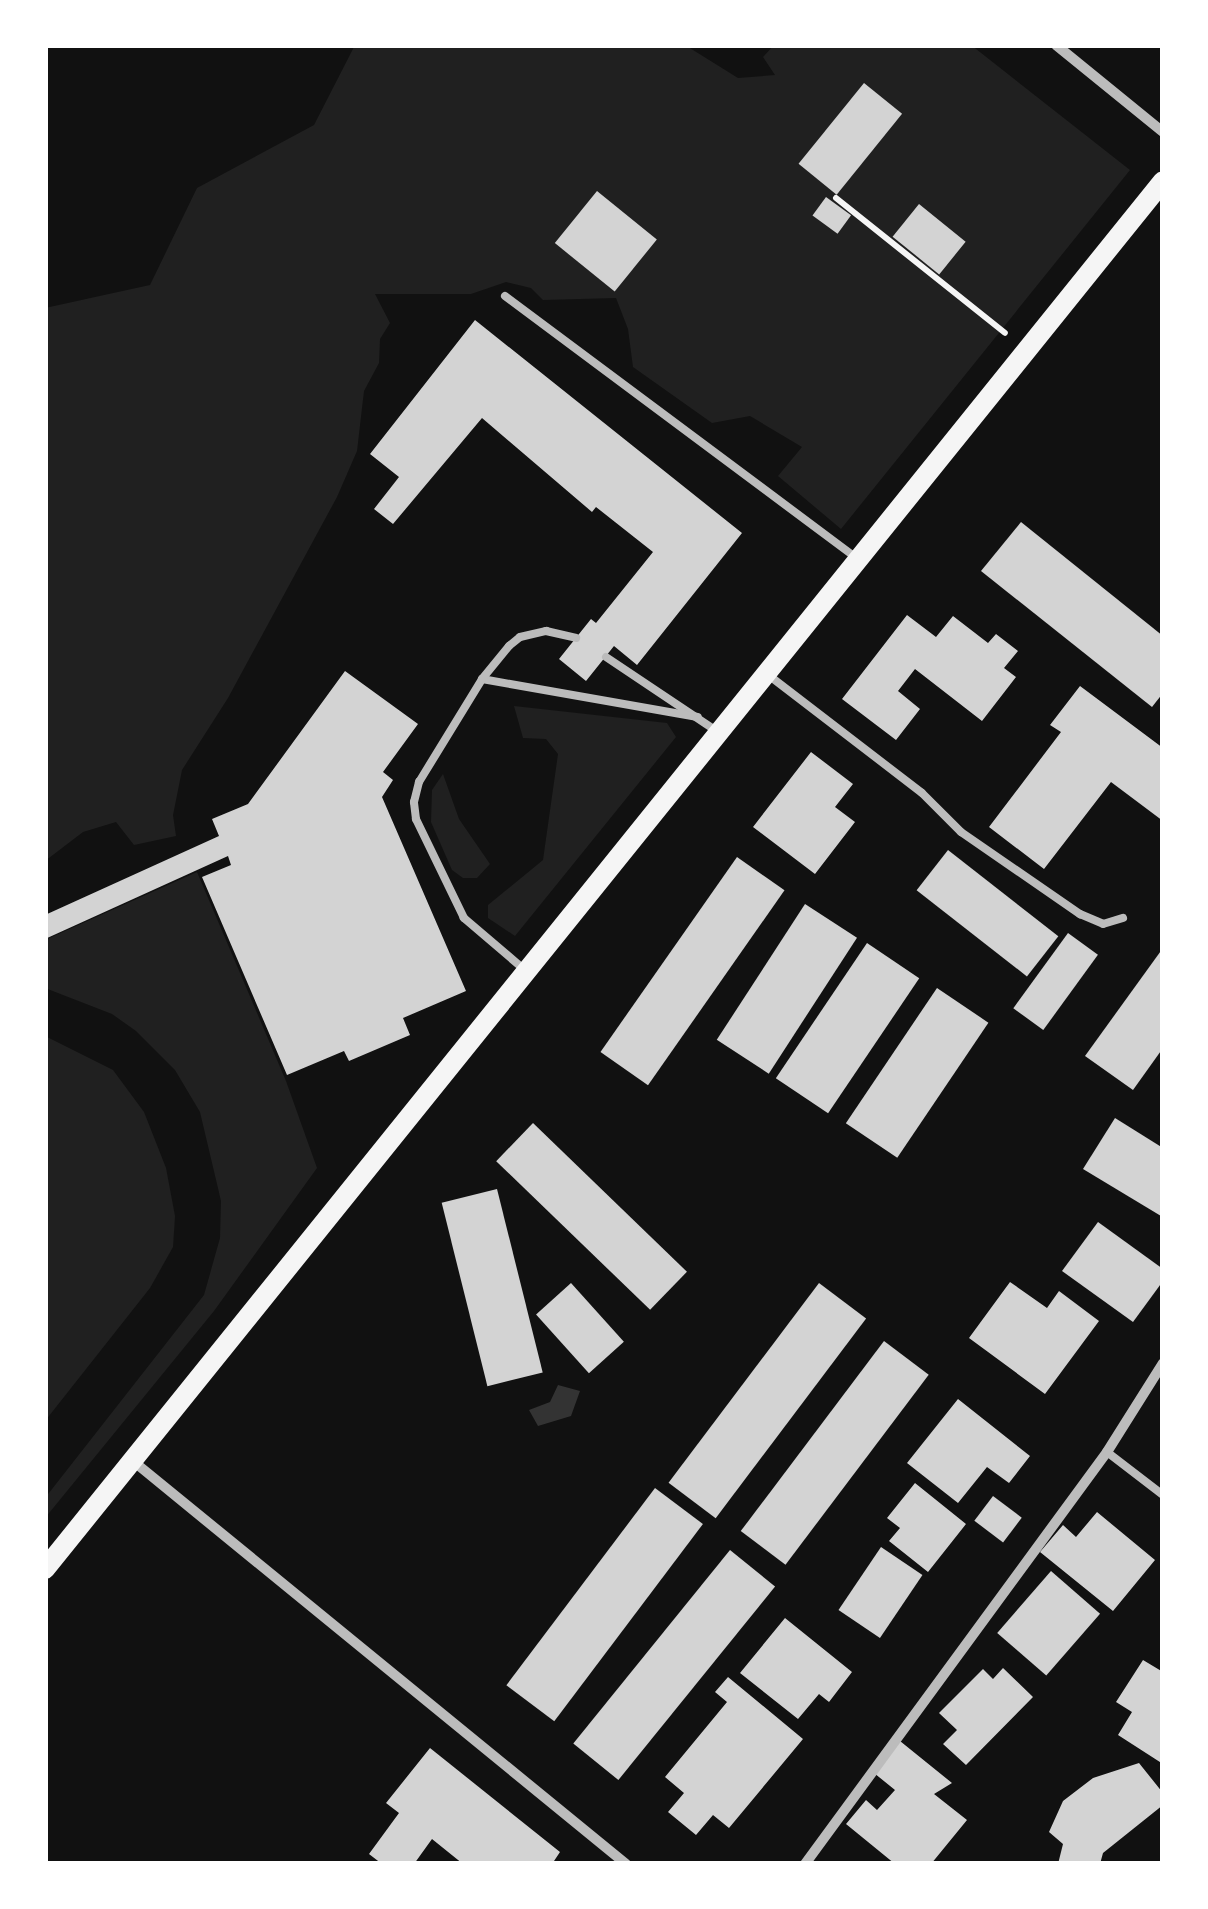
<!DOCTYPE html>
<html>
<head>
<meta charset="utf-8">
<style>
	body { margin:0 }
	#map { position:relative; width:1208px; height:1909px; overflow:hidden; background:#111; font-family:"IBM Plex Serif",serif }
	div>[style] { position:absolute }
	.green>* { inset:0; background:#202020 }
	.water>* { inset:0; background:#333 }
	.building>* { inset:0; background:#d3d3d3; transform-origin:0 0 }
	.path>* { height:6px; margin:-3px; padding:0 3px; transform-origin:3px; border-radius:3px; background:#f5f5f5 }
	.service>* { height:8px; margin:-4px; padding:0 4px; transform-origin:4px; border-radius:4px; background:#bcbcbc }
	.minor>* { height:10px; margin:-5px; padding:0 5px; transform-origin:5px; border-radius:5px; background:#bcbcbc }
	.secondary>* { height:20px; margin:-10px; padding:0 10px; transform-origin:10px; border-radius:10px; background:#f5f5f5 }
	span { translate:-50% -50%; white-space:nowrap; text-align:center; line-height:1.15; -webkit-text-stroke:10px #fff; paint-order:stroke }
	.frame { position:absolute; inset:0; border:48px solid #fff; pointer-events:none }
</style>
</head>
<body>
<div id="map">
	<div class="green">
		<i style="clip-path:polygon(355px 45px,685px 45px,738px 78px,775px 75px,763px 57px,774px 45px,971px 45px,1130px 170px,841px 529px,778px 476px,802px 447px,750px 416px,712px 423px,633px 367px,628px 329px,616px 298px,543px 300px,531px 288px,506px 282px,471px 294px,375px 294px,390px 323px,380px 339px,379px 363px,364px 391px,357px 451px,337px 497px,228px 698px,182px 770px,173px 815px,176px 836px,134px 845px,116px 822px,83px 832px,45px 861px,45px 308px,150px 285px,197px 188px,314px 125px)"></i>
		<i style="clip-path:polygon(514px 706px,667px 723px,676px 737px,515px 936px,488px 918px,488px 905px,543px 860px,558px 754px,546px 739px,523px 738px)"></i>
		<i style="clip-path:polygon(443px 774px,459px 819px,490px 864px,477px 878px,463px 878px,452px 870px,431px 822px,432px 790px)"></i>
		<i style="clip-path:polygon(197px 872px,286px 1081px,317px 1168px,214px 1311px,45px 1518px,45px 1498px,204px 1295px,220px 1238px,221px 1201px,200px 1112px,175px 1070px,136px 1031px,112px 1014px,45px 988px,45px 940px)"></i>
		<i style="clip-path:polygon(45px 1036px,113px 1070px,144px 1112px,166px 1168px,175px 1216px,173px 1247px,150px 1288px,45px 1421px)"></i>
	</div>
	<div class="water">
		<i style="clip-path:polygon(558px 1385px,580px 1391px,571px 1416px,538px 1426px,529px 1410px,550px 1402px)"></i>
	</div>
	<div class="building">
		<i style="left:864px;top:83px;width:49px;height:104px;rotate:39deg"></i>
		<i style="left:597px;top:191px;width:77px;height:67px;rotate:39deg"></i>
		<i style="left:826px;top:197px;width:31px;height:23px;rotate:36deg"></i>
		<i style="left:919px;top:204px;width:60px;height:42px;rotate:39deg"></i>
		<i style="clip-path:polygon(475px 320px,742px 533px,637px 665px,614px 646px,586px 681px,559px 659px,591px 619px,596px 623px,653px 552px,596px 507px,592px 512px,482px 418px,393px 524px,374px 509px,399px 477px,370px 454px)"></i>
		<i style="clip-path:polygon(1021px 522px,1163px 636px,1163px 693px,1152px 707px,981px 571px)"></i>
		<i style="clip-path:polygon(907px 615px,936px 637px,953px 616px,988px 643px,996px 634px,1018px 651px,1004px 668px,1016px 677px,982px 721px,915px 669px,898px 691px,920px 709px,896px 740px,842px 699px)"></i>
		<i style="clip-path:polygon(345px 671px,418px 724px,383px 772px,393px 780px,382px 797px,466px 991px,403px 1018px,410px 1035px,349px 1061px,344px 1051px,287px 1075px,202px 877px,231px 865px,228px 856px,45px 939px,45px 915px,219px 836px,212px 819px,248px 804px)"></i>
		<i style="clip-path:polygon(1080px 686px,1163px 748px,1163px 821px,1111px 782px,1044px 869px,989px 827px,1061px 732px,1050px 725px)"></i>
		<i style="clip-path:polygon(811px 752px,853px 784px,835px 807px,855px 822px,815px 874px,753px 827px)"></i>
		<i style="left:948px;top:850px;width:140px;height:51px;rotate:38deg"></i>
		<i style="left:737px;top:857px;width:58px;height:238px;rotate:35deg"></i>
		<i style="left:805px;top:904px;width:62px;height:162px;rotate:33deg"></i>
		<i style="left:1068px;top:933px;width:37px;height:93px;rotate:36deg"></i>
		<i style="left:867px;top:943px;width:63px;height:163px;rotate:34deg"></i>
		<i style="clip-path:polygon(1163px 948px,1163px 1048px,1133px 1090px,1085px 1056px)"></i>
		<i style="left:937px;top:988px;width:62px;height:163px;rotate:34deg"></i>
		<i style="clip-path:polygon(1115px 1118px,1163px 1148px,1161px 1216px,1083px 1169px)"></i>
		<i style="left:533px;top:1123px;width:214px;height:53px;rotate:44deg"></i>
		<i style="left:497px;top:1189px;width:189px;height:57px;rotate:76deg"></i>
		<i style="clip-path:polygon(1098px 1222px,1163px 1269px,1163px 1281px,1133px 1322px,1062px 1271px)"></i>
		<i style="clip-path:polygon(1010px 1282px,1047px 1308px,1059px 1291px,1099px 1321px,1045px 1394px,969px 1338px)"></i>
		<i style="left:571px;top:1283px;width:79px;height:47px;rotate:48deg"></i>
		<i style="left:819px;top:1283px;width:59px;height:250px;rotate:37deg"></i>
		<i style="left:884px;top:1341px;width:56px;height:238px;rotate:37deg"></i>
		<i style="clip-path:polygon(958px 1399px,1030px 1456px,1009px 1483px,987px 1467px,958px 1503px,907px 1463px)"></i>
		<i style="clip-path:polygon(915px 1483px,966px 1524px,928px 1572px,889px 1541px,900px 1528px,887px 1518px)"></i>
		<i style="left:655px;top:1488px;width:60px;height:247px;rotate:37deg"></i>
		<i style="left:993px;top:1496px;width:36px;height:31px;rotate:37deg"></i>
		<i style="clip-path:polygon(1097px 1512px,1155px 1560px,1113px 1611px,1040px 1552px,1063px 1525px,1076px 1537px)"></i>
		<i style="left:881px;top:1547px;width:50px;height:76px;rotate:34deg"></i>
		<i style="left:730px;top:1550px;width:58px;height:249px;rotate:39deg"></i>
		<i style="left:1051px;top:1571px;width:65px;height:82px;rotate:41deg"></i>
		<i style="clip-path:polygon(785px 1618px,852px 1672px,829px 1702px,819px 1694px,798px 1719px,740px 1673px)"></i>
		<i style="clip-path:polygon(1143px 1660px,1163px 1672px,1163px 1764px,1118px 1735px,1132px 1712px,1116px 1702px)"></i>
		<i style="clip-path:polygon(1003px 1668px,1033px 1697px,966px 1765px,943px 1744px,957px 1730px,939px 1713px,983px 1669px,993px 1679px)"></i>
		<i style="clip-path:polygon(728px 1677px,803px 1739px,729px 1828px,713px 1815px,696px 1835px,668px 1812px,684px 1793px,665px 1777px,727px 1702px,715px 1692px)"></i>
		<i style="clip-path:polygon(900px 1741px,952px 1783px,934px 1794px,967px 1820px,931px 1864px,895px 1864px,846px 1824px,866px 1800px,877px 1810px,895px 1790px,874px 1773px)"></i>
		<i style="clip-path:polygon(430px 1748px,560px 1852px,552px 1864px,463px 1864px,432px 1839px,414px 1864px,382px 1864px,369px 1854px,399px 1813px,386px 1803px)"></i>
		<i style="clip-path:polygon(1139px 1763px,1163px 1793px,1163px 1805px,1103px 1853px,1100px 1864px,1058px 1864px,1063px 1844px,1049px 1832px,1063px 1801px,1093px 1778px)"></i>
	</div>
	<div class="path">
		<i style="left:836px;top:198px;width:216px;rotate:38.6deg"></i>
	</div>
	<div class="service">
		<i style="left:505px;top:296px;width:439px;rotate:36.7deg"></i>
		<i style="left:606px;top:657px;width:131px;rotate:33.8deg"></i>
		<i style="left:767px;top:674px;width:195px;rotate:37.5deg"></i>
		<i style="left:922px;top:793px;width:55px;rotate:45deg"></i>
		<i style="left:961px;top:832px;width:145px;rotate:34.6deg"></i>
		<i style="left:1080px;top:914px;width:25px;rotate:23deg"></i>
		<i style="left:1103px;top:924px;width:21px;rotate:-17deg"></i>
		<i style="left:482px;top:679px;width:219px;rotate:10deg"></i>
		<i style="left:526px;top:971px;width:82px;rotate:-139.5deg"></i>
		<i style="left:464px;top:918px;width:110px;rotate:-115.9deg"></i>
		<i style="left:416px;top:819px;width:17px;rotate:-97deg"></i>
		<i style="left:414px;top:802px;width:21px;rotate:-76deg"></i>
		<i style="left:419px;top:782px;width:121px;rotate:-58.5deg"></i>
		<i style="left:482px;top:679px;width:43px;rotate:-50.7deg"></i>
		<i style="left:509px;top:646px;width:14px;rotate:-39deg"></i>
		<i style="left:520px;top:637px;width:27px;rotate:-13deg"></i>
		<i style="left:546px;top:631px;width:31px;rotate:13deg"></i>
		<i style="left:1107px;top:1452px;width:71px;rotate:37.5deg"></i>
	</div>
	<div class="minor">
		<i style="left:1056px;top:45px;width:138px;rotate:39.1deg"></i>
		<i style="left:133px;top:1461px;width:637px;rotate:39.26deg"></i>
		<i style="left:805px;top:1864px;width:511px;rotate:-53.76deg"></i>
		<i style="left:1107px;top:1452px;width:105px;rotate:-57.8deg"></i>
	</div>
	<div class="secondary">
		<i style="left:45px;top:1569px;width:1782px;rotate:-51.15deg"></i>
	</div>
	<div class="frame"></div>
</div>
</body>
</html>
